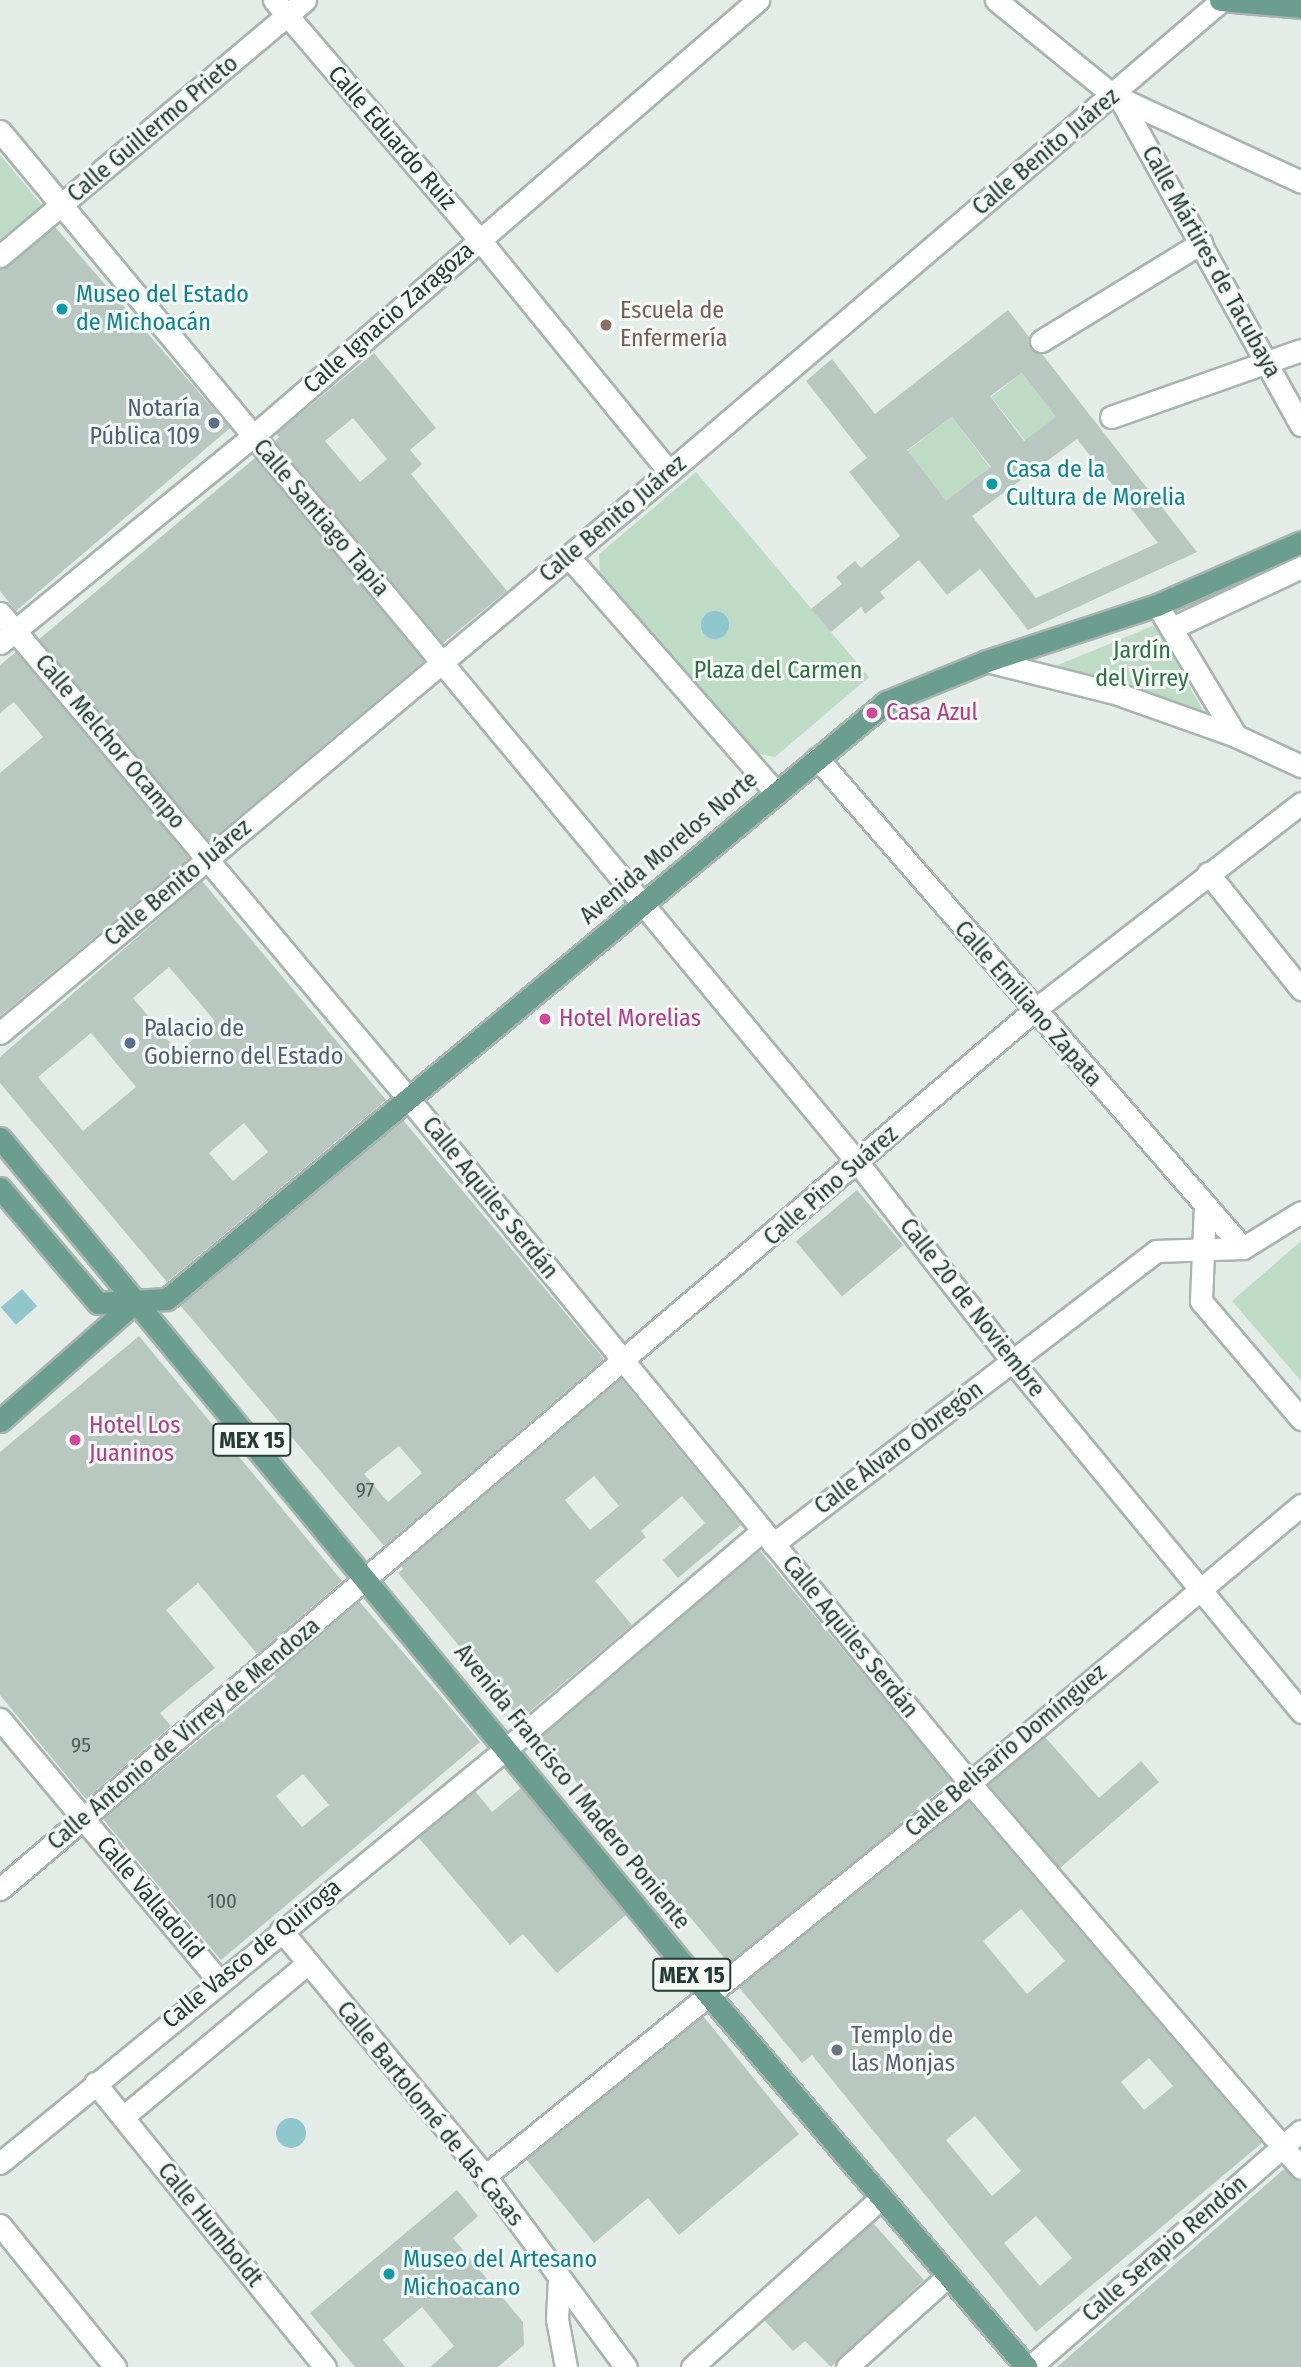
<!DOCTYPE html>
<html>
<head>
<meta charset="utf-8">
<style>
	body { margin:0 }
	#map { position:relative; width:1301px; height:2367px; overflow:hidden; background:#e4ece8; font-family:"Fira Sans Condensed",sans-serif }
	div>[style] { position:absolute }
	.green>* { inset:0; background:#bedcc5; transform-origin:0 0 }
	.water>* { inset:0; background:#90c6cd; transform-origin:0 0 }
	.round { border-radius:50% }
	.building>* { inset:0; background:#b9c7c1; transform-origin:0 0 }
	.roads { filter:drop-shadow(2px 0 #a7b4af) drop-shadow(-2px 0 #a7b4af) drop-shadow(0 2px #a7b4af) drop-shadow(0 -2px #a7b4af) }
	.minor>* { height:21px; margin:-10.5px; padding:0 10.5px; transform-origin:10.5px; border-radius:10.5px; background:#fff }
	.major>* { height:21px; margin:-10.5px; padding:0 10.5px; transform-origin:10.5px; border-radius:10.5px; background:#6b9e8f }
	.dots>* { width:19px; height:19px; translate:-50% -50%; box-sizing:border-box; border:4px solid #f4f9f6; border-radius:50% }
	span { translate:-50% -50%; white-space:nowrap; text-align:center; line-height:1.15; -webkit-text-stroke:6px #f4f9f6; paint-order:stroke }
	.number-label { font-size:21px; color:#495f58 }
	.number-label span { -webkit-text-stroke-width:0 }
	.shield-label span { padding:2px 5px; background:#f4f9f6; border:2px solid; border-radius:5px; -webkit-text-stroke-width:0 }
	.shield-label { font-size:23px; color:#243c35; font-weight:700 }
	.street-label { font-size:24px; color:#243c35 }
	.culture-label { font-size:24px; color:#0d838f }
	.left { translate:0 -50%; text-align:left }
	.education-label { font-size:24px; color:#785e54 }
	.service-label { font-size:24px; color:#4e5e75 }
	.right { translate:-100% -50%; text-align:right }
	.park-label { font-size:24px; color:#317147 }
	.hotel-label { font-size:24px; color:#b23c85 }
	.worship-label { font-size:24px; color:#5b616d }
</style>
</head>
<body>
<div id="map">
	<div class="green">
		<i style="clip-path:polygon(0 155px,42px 205px,0 239px)"></i>
		<i style="left:1022px;top:373px;width:56px;height:39px;rotate:52deg"></i>
		<i style="left:952px;top:417px;width:64px;height:56px;rotate:53deg"></i>
		<i style="clip-path:polygon(696px 472px,869px 677px,775px 757px,749px 752px,600px 579px,599px 554px)"></i>
		<i style="clip-path:polygon(1155px 625px,1207px 718px,1053px 667px)"></i>
		<i style="clip-path:polygon(1301px 1241px,1301px 1381px,1232px 1301px)"></i>
	</div>
	<div class="water">
		<i class="round" style="left:701px;top:611px;width:28px;height:28px"></i>
		<i style="left:22px;top:1289px;width:23px;height:28px;rotate:49deg"></i>
		<i class="round" style="left:276px;top:2118px;width:30px;height:30px"></i>
	</div>
	<div class="building">
		<i style="clip-path:polygon(55px 227px,230px 428px,16px 611px,0 591px,0 269px)"></i>
		<i style="clip-path:polygon(evenodd,1008px 310px,1029px 337px,1030px 348px,1042px 354px,1197px 552px,1028px 630px,980px 569px,947px 595px,919px 560px,880px 592px,885px 598px,865px 614px,861px 607px,831px 632px,811px 609px,842px 584px,836px 577px,855px 561px,861px 568px,900px 536px,849px 472px,867px 458px,806px 381px,832px 359px,875px 414px,1008px 310px,1022px 373px,1056px 417px,1024px 441px,990px 396px,1022px 373px,1008px 310px,952px 417px,991px 467px,946px 501px,907px 450px,952px 417px,1008px 310px,1077px 439px,1158px 543px,1036px 598px,972px 516px,1077px 439px)"></i>
		<i style="clip-path:polygon(evenodd,374px 353px,436px 428px,410px 450px,422px 464px,411px 474px,507px 591px,443px 643px,275px 441px,279px 437px,276px 434px,374px 353px,353px 418px,387px 459px,360px 482px,325px 441px,353px 418px)"></i>
		<i style="left:255px;top:458px;width:264px;height:282px;rotate:50deg"></i>
		<i style="clip-path:polygon(16px 652px,189px 858px,0 1016px,0 773px,43px 737px,14px 702px,0 713px,0 665px)"></i>
		<i style="clip-path:polygon(evenodd,202px 881px,386px 1100px,167px 1282px,0 1083px,0 1057px,202px 881px,169px 967px,215px 1021px,178px 1052px,133px 998px,169px 967px,202px 881px,91px 1033px,136px 1087px,83px 1131px,38px 1077px,91px 1033px,202px 881px,244px 1123px,268px 1152px,233px 1181px,209px 1153px,244px 1123px)"></i>
		<i style="clip-path:polygon(evenodd,403px 1120px,604px 1359px,384px 1546px,180px 1305px,403px 1120px,399px 1446px,422px 1473px,388px 1502px,364px 1474px,399px 1446px)"></i>
		<i style="left:857px;top:1190px;width:72px;height:80px;rotate:50deg"></i>
		<i style="clip-path:polygon(139px 1336px,342px 1581px,257px 1654px,198px 1583px,166px 1610px,215px 1668px,160px 1713px,171px 1726px,86px 1799px,0 1695px,0 1452px)"></i>
		<i style="clip-path:polygon(evenodd,621px 1379px,741px 1525px,678px 1578px,663px 1560px,705px 1523px,682px 1496px,641px 1531px,646px 1537px,595px 1581px,632px 1625px,523px 1717px,516px 1714px,398px 1573px,403px 1569px,401px 1566px,621px 1379px,594px 1476px,619px 1506px,590px 1530px,565px 1500px,594px 1476px)"></i>
		<i style="left:760px;top:1551px;width:299px;height:289px;rotate:50deg"></i>
		<i style="clip-path:polygon(evenodd,359px 1601px,480px 1742px,221px 1960px,103px 1819px,276px 1677px,274px 1674px,359px 1601px,303px 1774px,329px 1805px,302px 1827px,276px 1796px,303px 1774px)"></i>
		<i style="clip-path:polygon(1045px 1737px,1099px 1798px,1141px 1761px,1159px 1782px,1060px 1868px,989px 1785px)"></i>
		<i style="clip-path:polygon(521px 1788px,626px 1915px,557px 1973px,523px 1934px,510px 1945px,418px 1837px,475px 1791px,492px 1812px)"></i>
		<i style="clip-path:polygon(evenodd,968px 1801px,1262px 2143px,1036px 2332px,812px 2055px,802px 2063px,739px 1987px,968px 1801px,1021px 1909px,1065px 1961px,1027px 1994px,983px 1941px,1021px 1909px,968px 1801px,1149px 2058px,1173px 2086px,1144px 2110px,1121px 2082px,1149px 2058px,968px 1801px,975px 2116px,1021px 2171px,992px 2196px,946px 2140px,975px 2116px,968px 1801px,1036px 2216px,1072px 2258px,1040px 2286px,1004px 2243px,1036px 2216px)"></i>
		<i style="clip-path:polygon(703px 2016px,799px 2134px,679px 2235px,648px 2198px,594px 2243px,526px 2159px)"></i>
		<i style="clip-path:polygon(1284px 2169px,1301px 2182px,1301px 2367px,1057px 2367px)"></i>
		<i style="clip-path:polygon(457px 2190px,478px 2216px,453px 2238px,523px 2322px,524px 2345px,498px 2367px,430px 2367px,454px 2346px,422px 2307px,383px 2340px,405px 2367px,355px 2367px,310px 2313px)"></i>
		<i style="clip-path:polygon(873px 2223px,924px 2280px,831px 2367px,805px 2341px,793px 2351px,764px 2320px)"></i>
	</div>
	<div class="roads">
		<div class="minor">
			<i style="left:274px;top:0;width:316px;rotate:49.4deg"></i>
			<i style="left:480px;top:240px;width:299px;rotate:50.8deg"></i>
			<i style="left:996px;top:0;width:151px;rotate:39.1deg"></i>
			<i style="left:1113px;top:95px;width:207px;rotate:24.8deg"></i>
			<i style="left:1120px;top:99px;width:373px;rotate:61deg"></i>
			<i style="left:0;top:131px;width:1342px;rotate:50.26deg"></i>
			<i style="left:858px;top:1163px;width:251px;rotate:52.1deg"></i>
			<i style="left:1012px;top:1361px;width:455px;rotate:50.5deg"></i>
			<i style="left:0;top:256px;width:398px;rotate:-40deg"></i>
			<i style="left:1041px;top:341px;width:188px;rotate:-31.5deg"></i>
			<i style="left:1111px;top:417px;width:201px;rotate:-19.4deg"></i>
			<i style="left:568px;top:556px;width:315px;rotate:48.7deg"></i>
			<i style="left:1157px;top:605px;width:153px;rotate:58.9deg"></i>
			<i style="left:0;top:613px;width:634px;rotate:49.93deg"></i>
			<i style="left:408px;top:1098px;width:885px;rotate:50.64deg"></i>
			<i style="left:969px;top:1782px;width:509px;rotate:49.3deg"></i>
			<i style="left:1172px;top:628px;width:143px;rotate:-25.3deg"></i>
			<i style="left:0;top:643px;width:325px;rotate:-39.3deg"></i>
			<i style="left:252px;top:437px;width:669px;rotate:-40.82deg"></i>
			<i style="left:987px;top:661px;width:135px;rotate:14.1deg"></i>
			<i style="left:1118px;top:694px;width:125px;rotate:19.6deg"></i>
			<i style="left:1236px;top:736px;width:72px;rotate:24.8deg"></i>
			<i style="left:817px;top:758px;width:649px;rotate:49deg"></i>
			<i style="left:1208px;top:873px;width:149px;rotate:51.3deg"></i>
			<i style="left:0;top:1033px;width:873px;rotate:-39.98deg"></i>
			<i style="left:669px;top:472px;width:727px;rotate:-40.48deg"></i>
			<i style="left:1205px;top:1205px;width:96px;rotate:92.4deg"></i>
			<i style="left:1201px;top:1301px;width:155px;rotate:49.7deg"></i>
			<i style="left:773px;top:1544px;width:482px;rotate:-37.4deg"></i>
			<i style="left:1156px;top:1251px;width:87px;rotate:-2deg"></i>
			<i style="left:1243px;top:1248px;width:68px;rotate:-31.8deg"></i>
			<i style="left:0;top:1719px;width:341px;rotate:50.1deg"></i>
			<i style="left:0;top:1889px;width:1356px;rotate:-40.36deg"></i>
			<i style="left:1033px;top:1011px;width:339px;rotate:-37.8deg"></i>
			<i style="left:281px;top:1930px;width:320px;rotate:50.3deg"></i>
			<i style="left:485px;top:2176px;width:237px;rotate:53.6deg"></i>
			<i style="left:95px;top:2083px;width:365px;rotate:51deg"></i>
			<i style="left:123px;top:2117px;width:241px;rotate:-39.8deg"></i>
			<i style="left:0;top:2163px;width:677px;rotate:-39.31deg"></i>
			<i style="left:524px;top:1734px;width:313px;rotate:-40.5deg"></i>
			<i style="left:485px;top:2176px;width:601px;rotate:-38.99deg"></i>
			<i style="left:952px;top:1798px;width:456px;rotate:-40deg"></i>
			<i style="left:0;top:2225px;width:183px;rotate:51deg"></i>
			<i style="left:559px;top:2278px;width:41px;rotate:92.8deg"></i>
			<i style="left:557px;top:2319px;width:49px;rotate:79.4deg"></i>
			<i style="left:692px;top:2367px;width:254px;rotate:-41.8deg"></i>
			<i style="left:847px;top:2367px;width:136px;rotate:-42deg"></i>
			<i style="left:1030px;top:2367px;width:359px;rotate:-41.1deg"></i>
		</div>
		<div class="major">
			<i style="left:1220px;top:0;width:81px;rotate:4.9deg"></i>
			<i style="left:0;top:1138px;width:1109px;rotate:50.41deg"></i>
			<i style="left:707px;top:1993px;width:492px;rotate:49.5deg"></i>
			<i style="left:0;top:1188px;width:151px;rotate:49.6deg"></i>
			<i style="left:98px;top:1303px;width:69px;rotate:-3.3deg"></i>
			<i style="left:167px;top:1299px;width:935px;rotate:-39.7deg"></i>
			<i style="left:886px;top:702px;width:109px;rotate:-22.1deg"></i>
			<i style="left:987px;top:661px;width:179px;rotate:-18.2deg"></i>
			<i style="left:1157px;top:605px;width:157px;rotate:-23.6deg"></i>
			<i style="left:0;top:1421px;width:181px;rotate:-41.4deg"></i>
		</div>
	</div>
	<div class="dots">
		<i style="left:62px;top:309px;background:#0f9aa8"></i>
		<i style="left:606px;top:325px;background:#8d6e63"></i>
		<i style="left:214px;top:423px;background:#5c6f8a"></i>
		<i style="left:992px;top:484px;background:#0f9aa8"></i>
		<i style="left:872px;top:713px;background:#d1479c"></i>
		<i style="left:545px;top:1019px;background:#d1479c"></i>
		<i style="left:130px;top:1043px;background:#5c6f8a"></i>
		<i style="left:75px;top:1440px;background:#d1479c"></i>
		<i style="left:837px;top:2050px;background:#6b7280"></i>
		<i style="left:389px;top:2274px;background:#0f9aa8"></i>
	</div>
	<div class="number-label">
		<span style="left:365px;top:1490px">97</span>
		<span style="left:81px;top:1745px">95</span>
		<span style="left:222px;top:1901px">100</span>
	</div>
	<div class="shield-label">
		<span style="left:252px;top:1440px">MEX 15</span>
		<span style="left:692px;top:1975px">MEX 15</span>
	</div>
	<div class="street-label">
		<span style="left:153px;top:129px;rotate:-40deg">Calle Guillermo Prieto</span>
		<span style="left:392px;top:138px;rotate:49deg">Calle Eduardo Ruiz</span>
		<span style="left:1046px;top:152px;rotate:-40deg">Calle Benito Juárez</span>
		<span style="left:1211px;top:262px;rotate:61deg">Calle Mártires de Tacubaya</span>
		<span style="left:389px;top:318px;rotate:-41deg">Calle Ignacio Zaragoza</span>
		<span style="left:321px;top:518px;rotate:50deg">Calle Santiago Tapia</span>
		<span style="left:613px;top:519px;rotate:-40deg">Calle Benito Juárez</span>
		<span style="left:110px;top:742px;rotate:50deg">Calle Melchor Ocampo</span>
		<span style="left:669px;top:848px;rotate:-40deg">Avenida Morelos Norte</span>
		<span style="left:178px;top:883px;rotate:-40deg">Calle Benito Juárez</span>
		<span style="left:1028px;top:1004px;rotate:49deg">Calle Emiliano Zapata</span>
		<span style="left:831px;top:1186px;rotate:-41deg">Calle Pino Suárez</span>
		<span style="left:490px;top:1198px;rotate:51deg">Calle Aquiles Serdán</span>
		<span style="left:972px;top:1308px;rotate:52deg">Calle 20 de Noviembre</span>
		<span style="left:899px;top:1448px;rotate:-37deg">Calle Álvaro Obregón</span>
		<span style="left:850px;top:1637px;rotate:51deg">Calle Aquiles Serdán</span>
		<span style="left:184px;top:1734px;rotate:-40deg">Calle Antonio de Virrey de Mendoza</span>
		<span style="left:1006px;top:1751px;rotate:-40deg">Calle Belisario Domínguez</span>
		<span style="left:572px;top:1787px;rotate:51deg">Avenida Francisco I Madero Poniente</span>
		<span style="left:150px;top:1898px;rotate:50deg">Calle Valladolid</span>
		<span style="left:252px;top:1954px;rotate:-39deg">Calle Vasco de Quiroga</span>
		<span style="left:430px;top:2114px;rotate:51deg">Calle Bartolomé de las Casas</span>
		<span style="left:210px;top:2225px;rotate:51deg">Calle Humboldt</span>
		<span style="left:1165px;top:2249px;rotate:-41deg">Calle Serapio Rendón</span>
	</div>
	<div class="culture-label">
		<span class="left" style="left:76px;top:309px">Museo del Estado<br>de Michoacán</span>
		<span class="left" style="left:1006px;top:484px">Casa de la<br>Cultura de Morelia</span>
		<span class="left" style="left:403px;top:2274px">Museo del Artesano<br>Michoacano</span>
	</div>
	<div class="education-label">
		<span class="left" style="left:620px;top:325px">Escuela de<br>Enfermería</span>
	</div>
	<div class="service-label">
		<span class="right" style="left:200px;top:423px">Notaría<br>Pública 109</span>
		<span class="left" style="left:144px;top:1043px">Palacio de<br>Gobierno del Estado</span>
	</div>
	<div class="park-label">
		<span style="left:1142px;top:665px">Jardín<br>del Virrey</span>
		<span style="left:778px;top:671px">Plaza del Carmen</span>
	</div>
	<div class="hotel-label">
		<span class="left" style="left:886px;top:713px">Casa Azul</span>
		<span class="left" style="left:559px;top:1019px">Hotel Morelias</span>
		<span class="left" style="left:89px;top:1440px">Hotel Los<br>Juaninos</span>
	</div>
	<div class="worship-label">
		<span class="left" style="left:851px;top:2050px">Templo de<br>las Monjas</span>
	</div>
</div>
</body>
</html>
